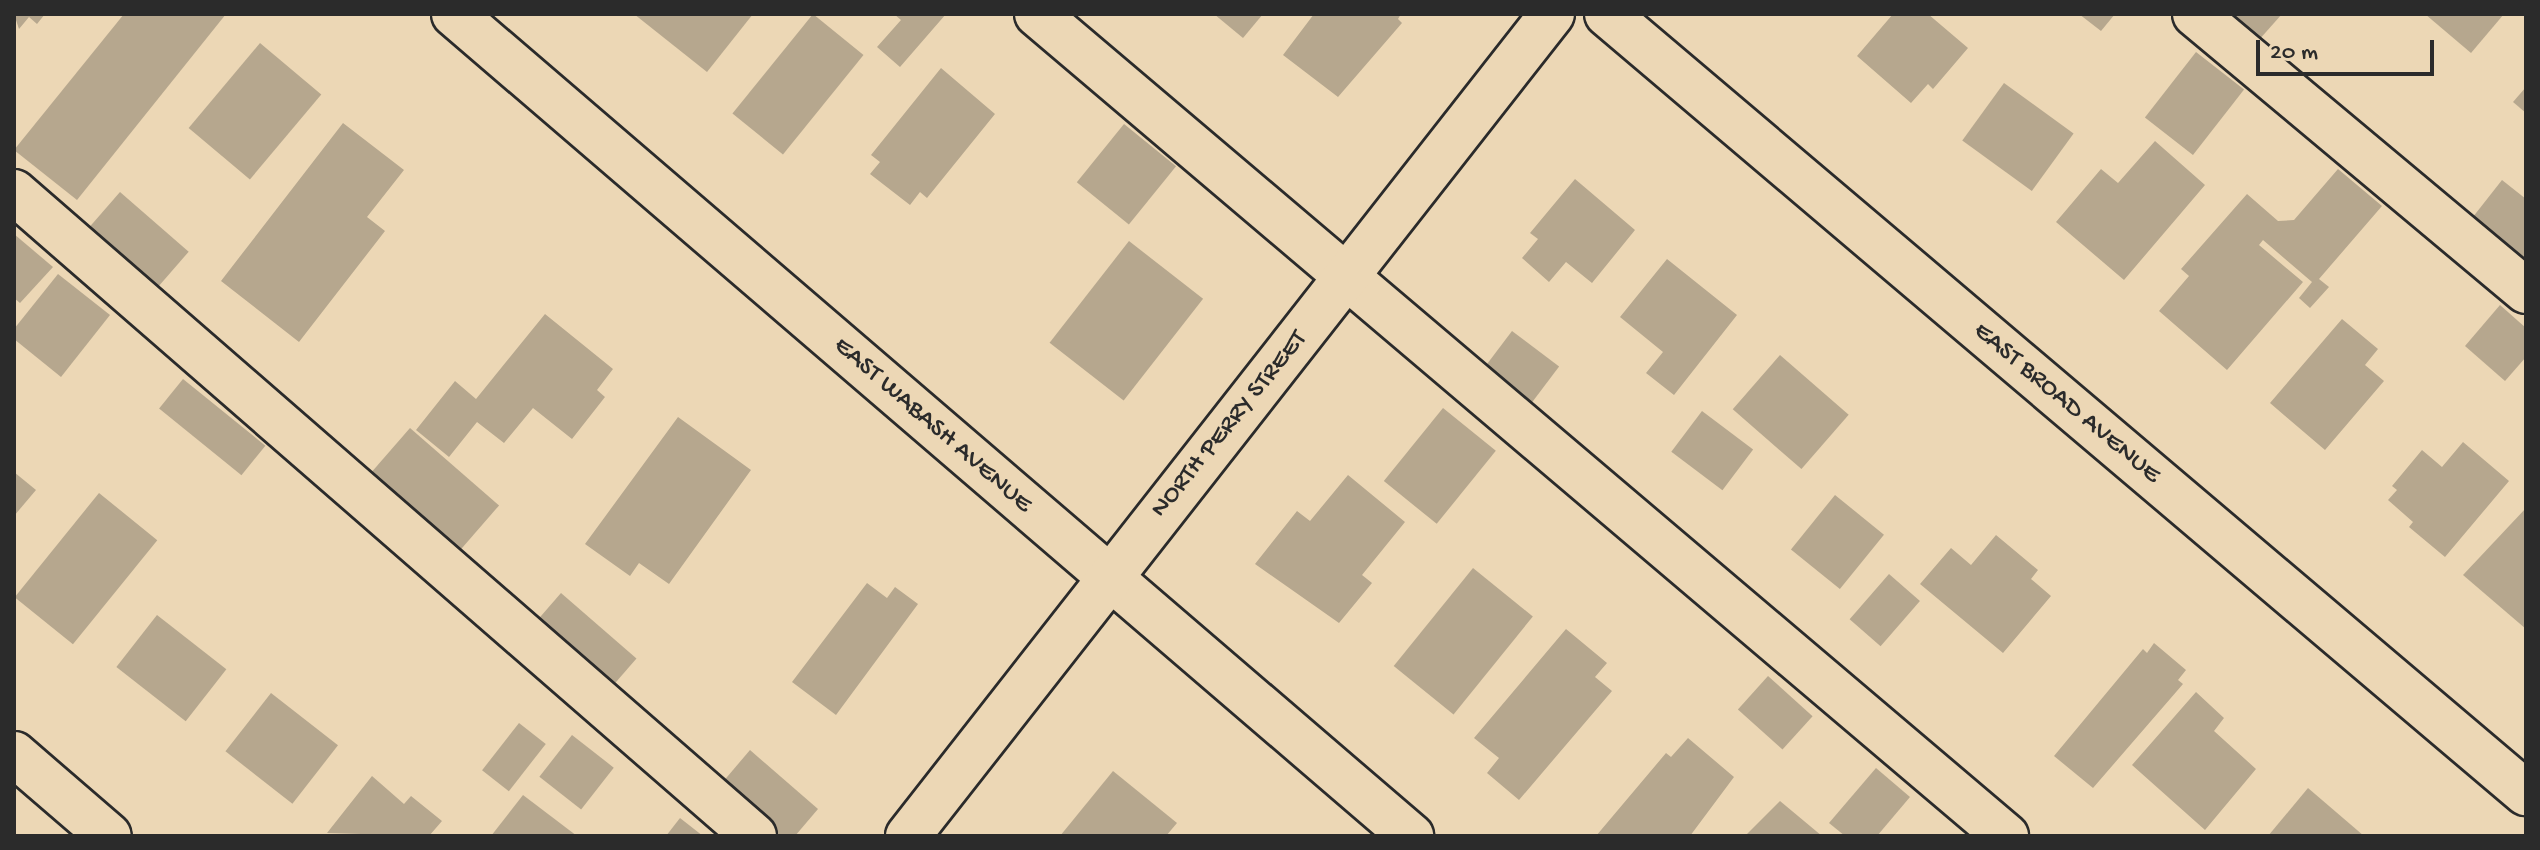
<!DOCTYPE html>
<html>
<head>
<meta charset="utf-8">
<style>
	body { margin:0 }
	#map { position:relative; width:2540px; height:850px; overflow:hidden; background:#ecd7b5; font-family:"Gochi Hand",sans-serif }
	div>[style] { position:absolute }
	.building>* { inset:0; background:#b6a78e; transform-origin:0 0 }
	.roads { filter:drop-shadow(2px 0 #2b2b2b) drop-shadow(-2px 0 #2b2b2b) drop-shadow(0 2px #2b2b2b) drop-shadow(0 -2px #2b2b2b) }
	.minor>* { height:44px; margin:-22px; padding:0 22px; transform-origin:22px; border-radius:22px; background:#ecd7b5 }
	span { translate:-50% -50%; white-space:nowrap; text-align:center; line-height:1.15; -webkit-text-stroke:7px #ecd7b5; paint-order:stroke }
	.street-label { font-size:26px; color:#2b2b2b }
	.frame { position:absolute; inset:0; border:16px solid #2b2b2b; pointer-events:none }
	.scale { position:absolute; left:2256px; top:40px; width:178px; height:36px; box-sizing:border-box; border:4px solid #2b2b2b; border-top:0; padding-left:10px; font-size:24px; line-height:28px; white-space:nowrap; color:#2b2b2b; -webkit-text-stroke:6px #ecd7b5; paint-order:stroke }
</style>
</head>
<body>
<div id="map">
	<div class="building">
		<i style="clip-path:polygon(14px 14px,45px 14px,37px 24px,29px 17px,19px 29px)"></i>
		<i style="clip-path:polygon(124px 14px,226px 14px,77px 200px,14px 150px)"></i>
		<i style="clip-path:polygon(634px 14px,753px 14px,707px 72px)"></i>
		<i style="left:813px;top:14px;width:65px;height:128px;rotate:39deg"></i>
		<i style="clip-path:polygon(894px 14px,946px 14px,900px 67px,877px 47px,901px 20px)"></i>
		<i style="clip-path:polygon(1214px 14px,1263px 14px,1243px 38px)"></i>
		<i style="clip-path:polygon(1314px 14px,1401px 14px,1398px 19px,1402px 23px,1338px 97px,1283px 55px)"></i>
		<i style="clip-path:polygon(1893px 14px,1928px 14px,1968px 48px,1933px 89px,1928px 84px,1911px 103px,1857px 56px)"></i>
		<i style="clip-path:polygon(2079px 14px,2115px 14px,2101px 31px)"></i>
		<i style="clip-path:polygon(2209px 14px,2282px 14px,2250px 50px)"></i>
		<i style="clip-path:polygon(2425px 14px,2504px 14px,2471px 53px)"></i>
		<i style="left:260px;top:43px;width:80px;height:111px;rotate:40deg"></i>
		<i style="left:2196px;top:52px;width:61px;height:83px;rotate:38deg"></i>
		<i style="clip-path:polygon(941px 68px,995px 114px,927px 198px,920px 192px,910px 205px,870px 174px,880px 162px,871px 155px)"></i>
		<i style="left:2004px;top:83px;width:86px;height:71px;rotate:36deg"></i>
		<i style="clip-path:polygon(2526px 87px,2526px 113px,2513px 102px)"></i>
		<i style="clip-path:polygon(343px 123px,404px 170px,367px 217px,385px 231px,299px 342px,221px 281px)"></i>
		<i style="left:1124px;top:124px;width:67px;height:75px;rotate:39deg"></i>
		<i style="clip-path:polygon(2155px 141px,2205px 185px,2124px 280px,2056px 222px,2101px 169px,2118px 183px)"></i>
		<i style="clip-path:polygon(2338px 169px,2382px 206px,2319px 279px,2329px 287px,2310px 308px,2299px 298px,2312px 282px,2263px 240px,2259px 245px,2303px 282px,2227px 370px,2159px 311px,2189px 276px,2181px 269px,2247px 194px,2278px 221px,2294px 220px)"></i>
		<i style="clip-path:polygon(1575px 179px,1635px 230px,1592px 283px,1566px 262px,1549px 282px,1522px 258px,1538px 239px,1530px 233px)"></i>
		<i style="clip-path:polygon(2502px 180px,2526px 199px,2526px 258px,2521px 264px,2469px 222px)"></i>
		<i style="left:120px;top:192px;width:91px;height:65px;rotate:41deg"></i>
		<i style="clip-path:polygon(14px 234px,53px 267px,20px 303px,14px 298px)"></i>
		<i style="left:1129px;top:241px;width:94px;height:129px;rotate:38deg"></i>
		<i style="clip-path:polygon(1667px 259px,1737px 315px,1674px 395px,1646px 373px,1663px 352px,1620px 317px)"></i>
		<i style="clip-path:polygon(58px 274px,110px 315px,61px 377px,14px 339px,14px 329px)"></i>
		<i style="clip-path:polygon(2500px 305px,2526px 328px,2526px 357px,2505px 381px,2465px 346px)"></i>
		<i style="clip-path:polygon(545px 314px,613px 369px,597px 390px,605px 397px,572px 439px,533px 408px,504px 443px,477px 422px,449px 457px,416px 430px,455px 381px,476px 399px)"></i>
		<i style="clip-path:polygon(2342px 319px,2378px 349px,2365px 365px,2384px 381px,2325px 450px,2270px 403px)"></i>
		<i style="left:1512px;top:331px;width:59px;height:59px;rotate:37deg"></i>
		<i style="left:1780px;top:355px;width:91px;height:72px;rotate:41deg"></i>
		<i style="left:183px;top:379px;width:106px;height:38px;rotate:39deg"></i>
		<i style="left:1443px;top:408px;width:68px;height:94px;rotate:39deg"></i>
		<i style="left:1702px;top:411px;width:64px;height:51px;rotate:37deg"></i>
		<i style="clip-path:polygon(678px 417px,751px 470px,669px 584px,639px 563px,630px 576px,585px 544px)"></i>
		<i style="left:410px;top:428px;width:118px;height:67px;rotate:41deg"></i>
		<i style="clip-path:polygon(2463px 442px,2509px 481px,2445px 557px,2409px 527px,2413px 522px,2388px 500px,2397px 490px,2392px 486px,2422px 450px,2442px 467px)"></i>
		<i style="clip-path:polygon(14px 472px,36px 490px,14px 516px)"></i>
		<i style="clip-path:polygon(1348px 475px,1405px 522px,1362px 575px,1372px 583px,1339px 623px,1255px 564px,1297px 511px,1310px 521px)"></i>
		<i style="left:99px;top:493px;width:75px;height:134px;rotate:39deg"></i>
		<i style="left:1835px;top:495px;width:63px;height:70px;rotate:39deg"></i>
		<i style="clip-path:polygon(2526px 508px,2526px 629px,2463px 575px)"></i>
		<i style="clip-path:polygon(1996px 535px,2038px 570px,2031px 579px,2051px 596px,2003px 653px,1920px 584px,1951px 548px,1971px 565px)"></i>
		<i style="left:1473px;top:568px;width:77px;height:126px;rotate:39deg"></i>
		<i style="left:1889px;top:574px;width:41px;height:60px;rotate:41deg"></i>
		<i style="clip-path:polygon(867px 583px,887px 598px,895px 587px,918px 604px,836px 715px,792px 682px)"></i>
		<i style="left:561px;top:593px;width:100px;height:49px;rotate:41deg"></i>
		<i style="left:157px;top:615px;width:88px;height:66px;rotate:38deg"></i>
		<i style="clip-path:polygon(1566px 629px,1607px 663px,1595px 677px,1612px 691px,1519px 800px,1487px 773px,1499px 758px,1474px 738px)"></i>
		<i style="clip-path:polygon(2154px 643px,2186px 670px,2178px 680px,2183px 684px,2093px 788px,2054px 756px,2143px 649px,2147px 653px)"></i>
		<i style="left:1768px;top:676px;width:60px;height:45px;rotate:42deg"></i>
		<i style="clip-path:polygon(2196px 692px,2224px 718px,2214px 731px,2256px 769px,2205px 830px,2132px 765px)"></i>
		<i style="left:271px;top:693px;width:85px;height:74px;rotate:38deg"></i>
		<i style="left:519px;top:723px;width:34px;height:60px;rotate:38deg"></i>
		<i style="left:572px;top:735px;width:53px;height:53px;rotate:38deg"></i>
		<i style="clip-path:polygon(1688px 738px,1734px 777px,1690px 836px,1596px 836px,1666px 753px,1671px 757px)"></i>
		<i style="clip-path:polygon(750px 750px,818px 809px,795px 836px,770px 836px,716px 790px)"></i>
		<i style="clip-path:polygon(1876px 768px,1910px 797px,1877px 836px,1845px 836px,1829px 823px)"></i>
		<i style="clip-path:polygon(1113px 771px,1177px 823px,1166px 836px,1060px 836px)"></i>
		<i style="clip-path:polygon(372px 776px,404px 804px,411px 796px,442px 821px,429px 836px,327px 833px)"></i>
		<i style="clip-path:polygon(2308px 788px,2364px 836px,2268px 836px)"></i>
		<i style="clip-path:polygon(523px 795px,577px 836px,491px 836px)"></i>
		<i style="clip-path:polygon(1780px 801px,1822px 836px,1745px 836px)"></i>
		<i style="clip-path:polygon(680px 818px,703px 836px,666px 836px)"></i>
	</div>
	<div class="roads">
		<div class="minor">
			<i style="left:454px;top:14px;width:1262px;rotate:40.66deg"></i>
			<i style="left:1037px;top:14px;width:1271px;rotate:40.31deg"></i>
			<i style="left:1607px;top:14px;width:1205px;rotate:40.29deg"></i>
			<i style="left:2195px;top:14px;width:432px;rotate:39.9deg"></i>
			<i style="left:14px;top:192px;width:981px;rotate:41.03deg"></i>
			<i style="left:14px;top:754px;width:125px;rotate:40.8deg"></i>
			<i style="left:908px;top:836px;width:1044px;rotate:-51.92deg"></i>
		</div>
	</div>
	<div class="street-label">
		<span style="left:2066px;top:404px;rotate:40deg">EAST BROAD AVENUE</span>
		<span style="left:1230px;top:425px;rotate:-51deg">NORTH PERRY STREET</span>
		<span style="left:932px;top:426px;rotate:41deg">EAST WABASH AVENUE</span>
	</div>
	<div class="frame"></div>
	<div class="scale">20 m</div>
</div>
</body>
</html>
